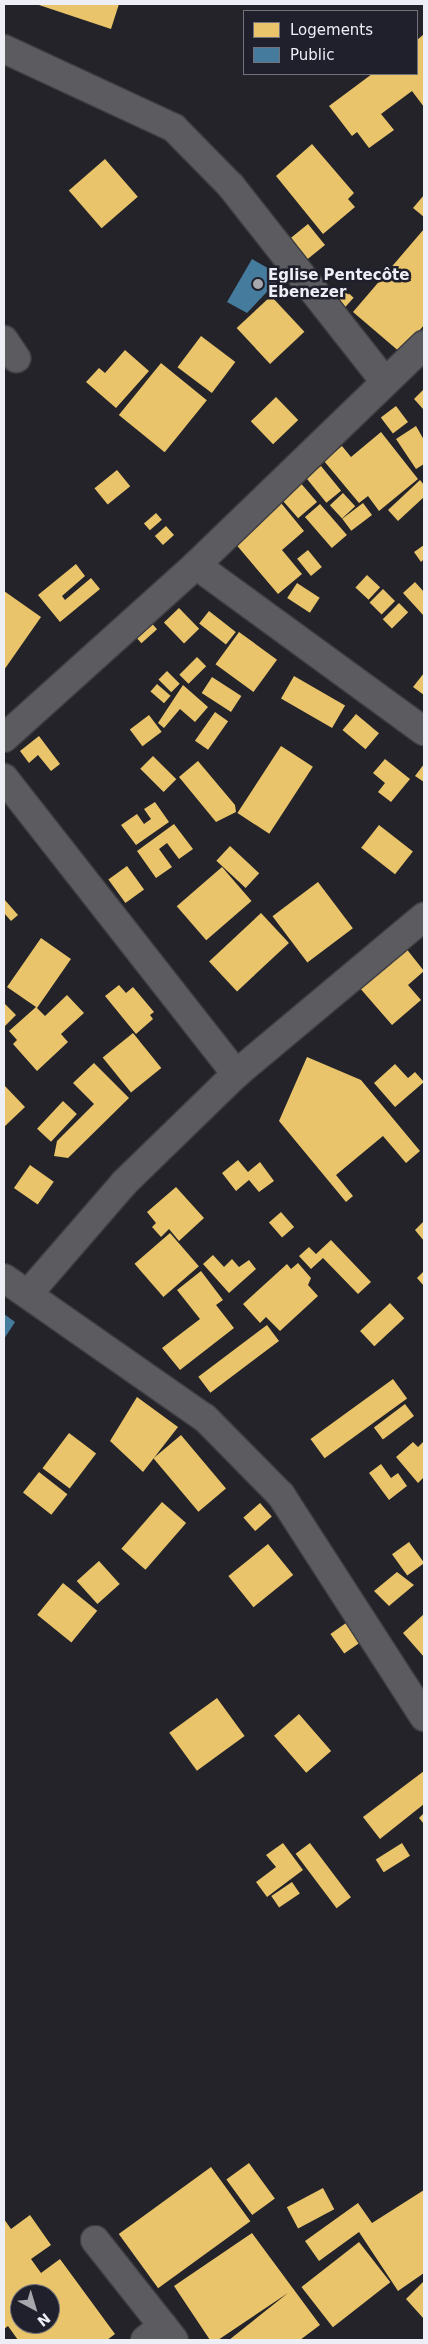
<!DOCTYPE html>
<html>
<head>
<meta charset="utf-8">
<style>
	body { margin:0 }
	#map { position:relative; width:428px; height:2344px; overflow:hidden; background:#232329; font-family:"DejaVu Sans",sans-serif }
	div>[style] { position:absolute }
	.homes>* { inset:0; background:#e9c46a; transform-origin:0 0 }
	.public>* { inset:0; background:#457b9d }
	.roads { filter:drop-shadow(1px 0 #3e3e42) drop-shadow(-1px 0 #3e3e42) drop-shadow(0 1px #3e3e42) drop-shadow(0 -1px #3e3e42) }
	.minor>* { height:28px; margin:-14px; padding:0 14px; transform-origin:14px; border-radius:14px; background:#5b5b60 }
	.dots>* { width:14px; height:14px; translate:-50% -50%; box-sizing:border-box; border:2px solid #20202c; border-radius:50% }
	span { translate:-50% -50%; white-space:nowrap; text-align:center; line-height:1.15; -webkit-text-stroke:5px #20202c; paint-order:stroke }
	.poi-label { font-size:15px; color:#eeeef6; font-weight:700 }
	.left { translate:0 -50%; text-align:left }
	.frame { position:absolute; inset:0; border:5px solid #eeeef6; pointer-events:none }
	.legend { position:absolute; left:243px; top:10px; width:175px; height:65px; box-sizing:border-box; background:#20202c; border:1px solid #72727d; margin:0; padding:6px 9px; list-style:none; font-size:15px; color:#eeeef6 }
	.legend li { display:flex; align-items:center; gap:10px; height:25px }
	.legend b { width:25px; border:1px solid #72727d }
	.north { position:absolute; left:10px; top:2284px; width:50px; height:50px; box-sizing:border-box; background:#20202c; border:1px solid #72727d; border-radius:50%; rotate:141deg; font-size:14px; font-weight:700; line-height:20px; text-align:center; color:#eeeef6 }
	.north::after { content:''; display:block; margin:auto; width:18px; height:22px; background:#a7a7ae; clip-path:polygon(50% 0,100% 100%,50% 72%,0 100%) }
</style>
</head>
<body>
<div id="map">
	<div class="homes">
		<i style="clip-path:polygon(36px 4px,119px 4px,111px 29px)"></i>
		<i style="clip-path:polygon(424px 34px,424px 107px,412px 91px,381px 114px,394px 130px,369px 148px,357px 132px,352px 136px,329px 106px,372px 74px,417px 74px,417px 40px)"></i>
		<i style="clip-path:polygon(312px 144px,354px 193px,348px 199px,355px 207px,323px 234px,276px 176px)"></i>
		<i style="left:105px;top:159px;width:50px;height:48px;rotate:49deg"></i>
		<i style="clip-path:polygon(424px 195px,424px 217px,413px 208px)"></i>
		<i style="left:308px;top:224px;width:27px;height:23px;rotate:51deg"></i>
		<i style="clip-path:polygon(424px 229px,424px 325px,401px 353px,353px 312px)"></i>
		<i style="left:344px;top:289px;width:13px;height:20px;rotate:42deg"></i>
		<i style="left:271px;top:296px;width:49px;height:47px;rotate:47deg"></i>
		<i style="left:201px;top:336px;width:43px;height:39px;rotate:37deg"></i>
		<i style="clip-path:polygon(125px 350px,149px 371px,116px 408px,86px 382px,99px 368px,105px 373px)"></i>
		<i style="left:161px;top:363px;width:59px;height:67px;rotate:39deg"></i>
		<i style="clip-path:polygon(424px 389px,424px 410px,414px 399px)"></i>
		<i style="left:276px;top:397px;width:32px;height:35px;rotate:46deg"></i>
		<i style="left:396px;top:406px;width:20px;height:19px;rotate:53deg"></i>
		<i style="clip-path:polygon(416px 426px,424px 440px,424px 464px,416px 469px,396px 439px)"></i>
		<i style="clip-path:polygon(381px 432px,418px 479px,379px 511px,368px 496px,359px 503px,324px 461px,342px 446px,351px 457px)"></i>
		<i style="left:321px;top:466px;width:32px;height:19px;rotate:51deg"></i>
		<i style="left:117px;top:470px;width:21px;height:29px;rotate:51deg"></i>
		<i style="left:298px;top:480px;width:29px;height:25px;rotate:49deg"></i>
		<i style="clip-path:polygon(420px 480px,424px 485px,424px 497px,398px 521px,388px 510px)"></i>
		<i style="left:343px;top:493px;width:18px;height:18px;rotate:47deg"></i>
		<i style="clip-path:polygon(281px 503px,304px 531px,282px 550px,302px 574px,278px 594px,234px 542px)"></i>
		<i style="left:363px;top:503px;width:15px;height:26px;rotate:53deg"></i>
		<i style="left:320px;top:504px;width:41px;height:20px;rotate:49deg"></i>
		<i style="left:156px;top:513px;width:9px;height:16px;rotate:49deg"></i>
		<i style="left:166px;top:526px;width:12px;height:15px;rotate:48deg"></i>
		<i style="clip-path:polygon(424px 545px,424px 559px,421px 562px,414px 552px)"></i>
		<i style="left:308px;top:550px;width:22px;height:14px;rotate:51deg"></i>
		<i style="clip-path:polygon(76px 564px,85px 576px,62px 596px,65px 600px,91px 578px,100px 589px,60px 622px,38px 595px)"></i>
		<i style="left:367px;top:575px;width:18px;height:17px;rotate:43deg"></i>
		<i style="clip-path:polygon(415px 582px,424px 592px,424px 616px,403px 593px)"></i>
		<i style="left:297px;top:583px;width:27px;height:18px;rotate:33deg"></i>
		<i style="left:383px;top:589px;width:17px;height:19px;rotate:45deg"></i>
		<i style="clip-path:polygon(4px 591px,41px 617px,4px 670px)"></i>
		<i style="left:399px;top:603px;width:13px;height:23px;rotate:45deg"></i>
		<i style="left:179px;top:608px;width:29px;height:21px;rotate:46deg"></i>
		<i style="left:209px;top:611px;width:34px;height:16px;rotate:38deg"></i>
		<i style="left:147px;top:618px;width:15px;height:21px;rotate:48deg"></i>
		<i style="left:239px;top:632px;width:47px;height:40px;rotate:36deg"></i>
		<i style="left:197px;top:657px;width:13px;height:25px;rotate:45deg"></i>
		<i style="left:167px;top:671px;width:18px;height:12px;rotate:45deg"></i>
		<i style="clip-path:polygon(424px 673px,424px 695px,413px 687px)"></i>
		<i style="left:294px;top:676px;width:59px;height:26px;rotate:30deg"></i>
		<i style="left:212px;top:677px;width:35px;height:19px;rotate:33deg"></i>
		<i style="left:157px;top:684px;width:18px;height:10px;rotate:41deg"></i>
		<i style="clip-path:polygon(183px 685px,208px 707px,195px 722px,180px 709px,164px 728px,158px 723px)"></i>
		<i style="left:215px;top:712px;width:16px;height:35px;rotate:35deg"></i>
		<i style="left:356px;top:714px;width:30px;height:21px;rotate:40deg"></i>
		<i style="left:149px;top:715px;width:21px;height:24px;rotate:53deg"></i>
		<i style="clip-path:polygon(39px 736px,60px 764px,51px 771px,38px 755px,29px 763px,20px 751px)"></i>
		<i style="left:281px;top:746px;width:38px;height:80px;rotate:33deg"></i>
		<i style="left:153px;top:756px;width:33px;height:18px;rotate:45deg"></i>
		<i style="clip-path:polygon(385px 759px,410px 779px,391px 802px,378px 792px,385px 783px,373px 773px)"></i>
		<i style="clip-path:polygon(198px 761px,235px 805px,236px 812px,216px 822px,179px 777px)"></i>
		<i style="clip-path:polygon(424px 764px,424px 782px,415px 776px)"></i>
		<i style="clip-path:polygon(155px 802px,169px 822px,136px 845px,121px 825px,137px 814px,144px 824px,151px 819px,144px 809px)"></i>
		<i style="clip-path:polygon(174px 824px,193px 849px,179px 859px,167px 843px,159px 849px,172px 867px,156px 878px,137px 851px)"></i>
		<i style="left:379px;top:825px;width:43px;height:29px;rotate:38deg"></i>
		<i style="left:230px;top:846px;width:40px;height:20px;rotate:43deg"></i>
		<i style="left:127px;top:866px;width:29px;height:23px;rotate:54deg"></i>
		<i style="left:222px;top:867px;width:45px;height:60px;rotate:49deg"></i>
		<i style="left:318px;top:882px;width:58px;height:57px;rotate:53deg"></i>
		<i style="clip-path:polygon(4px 899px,18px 915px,11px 921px,4px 913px)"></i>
		<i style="left:261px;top:913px;width:41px;height:71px;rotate:47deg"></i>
		<i style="clip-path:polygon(41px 938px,71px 959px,37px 1008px,45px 1016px,67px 995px,84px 1013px,61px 1034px,68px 1042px,37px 1071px,13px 1044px,17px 1040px,9px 1031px,36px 1007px,7px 987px)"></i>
		<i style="clip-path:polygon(405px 947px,424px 971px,408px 985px,421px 1000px,392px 1025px,359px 987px)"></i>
		<i style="clip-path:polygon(119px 985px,126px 993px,133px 987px,154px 1012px,150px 1015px,153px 1019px,136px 1034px,105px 996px)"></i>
		<i style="clip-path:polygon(4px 1003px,16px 1015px,4px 1027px)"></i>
		<i style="left:133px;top:1033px;width:45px;height:39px;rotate:51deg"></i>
		<i style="clip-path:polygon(307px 1057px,361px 1080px,420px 1151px,406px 1163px,383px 1136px,336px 1175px,353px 1196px,346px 1202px,279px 1121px)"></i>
		<i style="clip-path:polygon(94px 1063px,129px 1098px,68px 1158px,54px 1156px,57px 1141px,94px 1104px,73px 1083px)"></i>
		<i style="clip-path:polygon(395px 1064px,408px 1078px,415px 1072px,424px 1082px,395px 1107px,374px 1083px)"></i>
		<i style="clip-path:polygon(4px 1085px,25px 1107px,4px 1127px)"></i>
		<i style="left:63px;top:1101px;width:19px;height:38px;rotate:43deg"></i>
		<i style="clip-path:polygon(238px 1160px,248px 1172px,260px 1162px,274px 1181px,259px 1192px,249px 1180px,236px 1191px,222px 1173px)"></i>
		<i style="left:30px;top:1165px;width:29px;height:28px;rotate:35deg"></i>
		<i style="clip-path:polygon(176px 1187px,204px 1218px,179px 1241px,169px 1229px,161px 1237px,152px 1227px,156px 1223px,147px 1212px)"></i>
		<i style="left:281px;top:1212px;width:20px;height:16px;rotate:49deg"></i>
		<i style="clip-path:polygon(424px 1221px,424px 1241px,415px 1230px)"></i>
		<i style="left:170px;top:1233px;width:44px;height:47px;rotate:49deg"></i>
		<i style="clip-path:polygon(331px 1240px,371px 1282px,358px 1294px,323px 1258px,311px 1269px,299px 1256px,309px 1247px,316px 1254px)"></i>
		<i style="clip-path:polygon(213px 1255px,224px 1267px,232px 1259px,239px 1267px,249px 1260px,256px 1269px,229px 1293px,203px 1264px)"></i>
		<i style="clip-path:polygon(298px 1263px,311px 1278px,308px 1285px,318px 1296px,280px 1331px,266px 1317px,260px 1323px,243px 1304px,287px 1264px,291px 1269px)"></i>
		<i style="clip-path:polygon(201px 1271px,223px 1300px,216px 1305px,234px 1328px,180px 1370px,162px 1348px,200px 1319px,177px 1290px)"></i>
		<i style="clip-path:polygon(424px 1271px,424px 1286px,417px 1278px)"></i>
		<i style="left:390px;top:1303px;width:21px;height:41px;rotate:47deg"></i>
		<i style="left:267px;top:1325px;width:20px;height:86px;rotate:53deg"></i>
		<i style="left:393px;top:1379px;width:24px;height:102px;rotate:54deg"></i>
		<i style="clip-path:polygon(137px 1397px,178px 1427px,143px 1472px,110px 1441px)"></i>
		<i style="left:405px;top:1404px;width:15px;height:39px;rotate:53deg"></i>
		<i style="left:69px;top:1433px;width:34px;height:44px;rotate:37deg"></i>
		<i style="left:181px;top:1435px;width:70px;height:36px;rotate:50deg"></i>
		<i style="clip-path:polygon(424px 1441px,424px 1477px,418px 1483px,396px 1457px,413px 1442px,418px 1447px)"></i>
		<i style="clip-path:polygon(381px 1464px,391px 1478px,398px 1473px,407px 1486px,389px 1500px,369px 1473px)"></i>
		<i style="left:39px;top:1472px;width:36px;height:26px;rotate:38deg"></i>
		<i style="left:162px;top:1502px;width:32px;height:62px;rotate:41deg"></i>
		<i style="left:260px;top:1503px;width:18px;height:22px;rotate:49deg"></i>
		<i style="left:409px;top:1542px;width:26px;height:21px;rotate:54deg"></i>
		<i style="left:268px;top:1544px;width:40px;height:51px;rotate:51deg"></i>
		<i style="left:99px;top:1561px;width:31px;height:30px;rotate:48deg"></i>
		<i style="clip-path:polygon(397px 1572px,414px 1585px,389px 1606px,374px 1591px)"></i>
		<i style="left:63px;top:1583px;width:44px;height:41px;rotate:39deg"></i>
		<i style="clip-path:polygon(424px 1614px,424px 1657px,403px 1633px)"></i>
		<i style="left:346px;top:1623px;width:24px;height:19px;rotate:55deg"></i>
		<i style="left:217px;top:1698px;width:47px;height:59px;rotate:54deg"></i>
		<i style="left:299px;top:1714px;width:49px;height:33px;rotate:49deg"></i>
		<i style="clip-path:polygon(424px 1771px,424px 1804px,380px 1839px,363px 1817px)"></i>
		<i style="clip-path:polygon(424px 1813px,424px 1824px,419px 1818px)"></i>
		<i style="clip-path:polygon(283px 1843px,303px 1870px,267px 1897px,256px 1882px,276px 1867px,266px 1855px)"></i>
		<i style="left:310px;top:1843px;width:68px;height:18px;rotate:53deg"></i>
		<i style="left:402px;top:1843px;width:15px;height:31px;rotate:58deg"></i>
		<i style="left:292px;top:1882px;width:14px;height:25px;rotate:56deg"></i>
		<i style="left:249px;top:2163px;width:44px;height:28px;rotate:54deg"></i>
		<i style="left:211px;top:2167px;width:67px;height:114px;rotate:54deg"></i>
		<i style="left:323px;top:2188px;width:24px;height:41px;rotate:62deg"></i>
		<i style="clip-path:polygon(424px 2190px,424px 2273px,398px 2291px,359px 2232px,319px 2261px,305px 2241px,358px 2203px,372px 2223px)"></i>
		<i style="clip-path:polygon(evenodd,30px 2215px,51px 2245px,31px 2259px,41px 2273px,60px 2259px,115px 2334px,107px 2340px,18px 2340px,8px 2326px,4px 2329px,4px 2219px,11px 2229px,30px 2215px,20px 2294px,50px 2294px,50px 2324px,20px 2324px,20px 2294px)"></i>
		<i style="clip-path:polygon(252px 2233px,320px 2325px,300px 2340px,229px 2340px,288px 2293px,218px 2340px,210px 2340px,174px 2286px)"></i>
		<i style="left:359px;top:2242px;width:51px;height:73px;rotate:52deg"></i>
		<i style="clip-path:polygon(424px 2281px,424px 2319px,406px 2299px)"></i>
	</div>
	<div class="public">
		<i style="clip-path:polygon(252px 259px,282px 276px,247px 313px,227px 302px)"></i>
		<i style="clip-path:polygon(4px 1314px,15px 1322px,4px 1339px)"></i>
	</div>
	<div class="roads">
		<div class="minor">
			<i style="left:4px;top:49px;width:187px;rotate:24.9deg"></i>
			<i style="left:174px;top:128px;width:81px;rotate:45.5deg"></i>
			<i style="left:231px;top:186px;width:249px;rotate:51.8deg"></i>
			<i style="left:4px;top:340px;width:22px;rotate:56deg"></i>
			<i style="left:196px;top:565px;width:282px;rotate:36.1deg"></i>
			<i style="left:4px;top:738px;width:258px;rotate:-42deg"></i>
			<i style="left:196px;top:565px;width:317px;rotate:-44deg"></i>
			<i style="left:4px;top:778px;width:376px;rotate:51.9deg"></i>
			<i style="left:4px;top:1278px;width:245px;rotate:34.9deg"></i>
			<i style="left:205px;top:1418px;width:108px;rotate:45.4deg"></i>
			<i style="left:281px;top:1495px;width:264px;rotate:57.2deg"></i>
			<i style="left:28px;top:1294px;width:147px;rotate:-49.1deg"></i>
			<i style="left:124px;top:1183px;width:156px;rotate:-44.2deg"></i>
			<i style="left:236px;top:1074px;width:245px;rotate:-39.9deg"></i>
			<i style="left:95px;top:2240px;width:127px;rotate:51.7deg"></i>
			<i style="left:145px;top:2340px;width:23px;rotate:-38deg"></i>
		</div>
	</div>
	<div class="dots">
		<i style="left:258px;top:284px;background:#a7a7ae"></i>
	</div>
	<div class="poi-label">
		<span class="left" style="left:268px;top:284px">Eglise Pentecôte<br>Ebenezer</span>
	</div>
	<div class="frame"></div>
	<ul class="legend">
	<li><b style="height:14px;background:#e9c46a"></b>Logements</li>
	<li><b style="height:14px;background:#457b9d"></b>Public</li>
	</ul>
	<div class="north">N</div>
</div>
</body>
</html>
